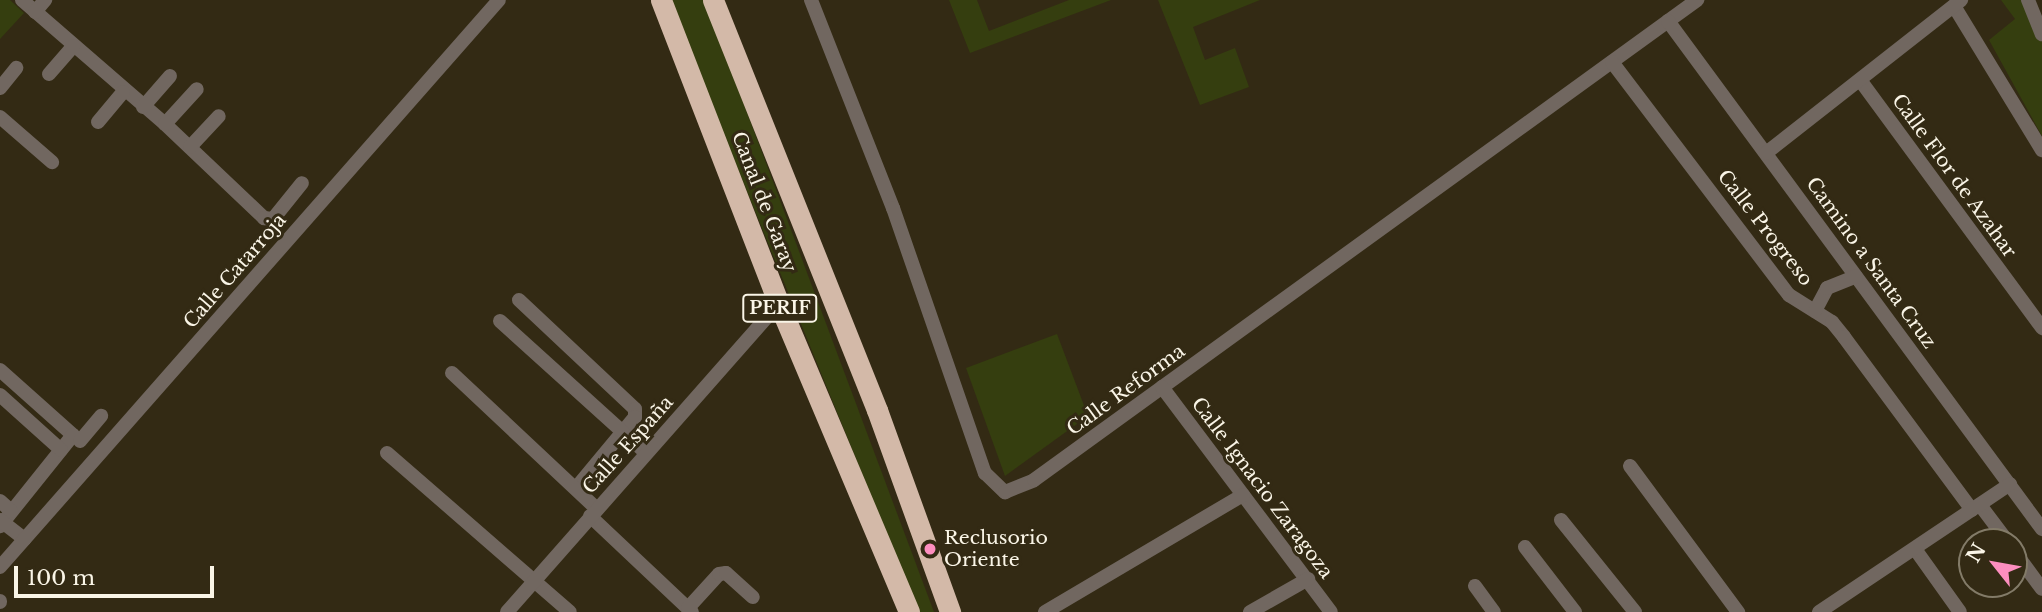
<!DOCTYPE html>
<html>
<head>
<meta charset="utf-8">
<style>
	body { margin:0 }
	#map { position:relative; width:2042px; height:612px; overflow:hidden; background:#332a14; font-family:"Libre Baskerville",serif }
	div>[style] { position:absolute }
	.green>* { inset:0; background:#353e0f }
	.minor>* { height:14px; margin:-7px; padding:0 7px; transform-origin:7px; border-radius:7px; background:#716760 }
	.highway>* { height:21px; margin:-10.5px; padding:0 10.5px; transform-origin:10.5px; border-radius:10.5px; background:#d3b9a8 }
	.dots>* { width:19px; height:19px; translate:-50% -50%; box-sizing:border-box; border:4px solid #332a14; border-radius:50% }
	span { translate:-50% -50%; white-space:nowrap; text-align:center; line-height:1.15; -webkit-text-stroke:6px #332a14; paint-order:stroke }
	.shield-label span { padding:2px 5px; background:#332a14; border:2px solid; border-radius:5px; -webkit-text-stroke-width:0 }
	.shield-label { font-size:18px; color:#faf5e7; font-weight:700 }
	.street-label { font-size:19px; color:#faf5e7 }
	.poi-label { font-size:19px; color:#faf5e7 }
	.left { translate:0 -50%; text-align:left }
	.north { position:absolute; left:1958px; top:528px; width:70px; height:70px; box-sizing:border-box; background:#332a14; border:2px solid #837b68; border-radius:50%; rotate:301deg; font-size:19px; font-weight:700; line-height:28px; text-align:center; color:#faf5e7 }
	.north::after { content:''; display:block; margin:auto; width:24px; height:32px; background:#fd8ebf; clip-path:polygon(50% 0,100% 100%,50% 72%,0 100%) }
	.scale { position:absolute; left:14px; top:566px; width:200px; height:32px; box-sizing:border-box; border:4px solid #faf5e7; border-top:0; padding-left:9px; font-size:21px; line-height:24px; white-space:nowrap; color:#faf5e7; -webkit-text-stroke:5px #332a14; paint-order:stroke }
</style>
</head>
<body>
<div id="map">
	<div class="green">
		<i style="clip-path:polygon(0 0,10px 0,24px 13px,0 39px)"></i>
		<i style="clip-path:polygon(669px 0,705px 0,934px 612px,919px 612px,916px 606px)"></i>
		<i style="clip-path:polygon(949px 0,977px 0,989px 31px,1069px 0,1111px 0,970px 53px)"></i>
		<i style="clip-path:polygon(1158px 0,1260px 0,1193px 27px,1205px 60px,1235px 48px,1249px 87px,1200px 105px)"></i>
		<i style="clip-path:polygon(2001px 0,2026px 0,2042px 38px,2042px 136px,1989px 40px,2015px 19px)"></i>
		<i style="clip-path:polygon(1057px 334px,1088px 416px,1005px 476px,966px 368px)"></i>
	</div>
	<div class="minor">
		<i style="left:22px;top:0;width:189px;rotate:40.9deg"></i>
		<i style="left:165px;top:124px;width:137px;rotate:43.5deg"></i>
		<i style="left:264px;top:218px;width:9px;rotate:6deg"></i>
		<i style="left:273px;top:219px;width:46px;rotate:-51.1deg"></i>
		<i style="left:811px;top:0;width:224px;rotate:68.5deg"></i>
		<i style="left:893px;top:208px;width:281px;rotate:70.9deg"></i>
		<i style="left:985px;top:473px;width:28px;rotate:44deg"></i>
		<i style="left:1005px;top:492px;width:31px;rotate:-22deg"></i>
		<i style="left:1034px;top:480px;width:819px;rotate:-35.9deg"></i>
		<i style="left:2028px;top:0;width:37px;rotate:68deg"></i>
		<i style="left:1954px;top:6px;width:169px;rotate:58.6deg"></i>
		<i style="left:35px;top:12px;width:16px;rotate:-50deg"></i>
		<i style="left:1668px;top:21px;width:631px;rotate:53.64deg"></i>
		<i style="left:1612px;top:62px;width:293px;rotate:52.8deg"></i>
		<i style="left:1789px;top:295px;width:51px;rotate:32.1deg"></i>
		<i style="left:1832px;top:322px;width:19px;rotate:51deg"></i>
		<i style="left:1844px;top:337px;width:215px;rotate:53.5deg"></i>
		<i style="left:49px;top:74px;width:37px;rotate:-49deg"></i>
		<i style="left:1860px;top:80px;width:308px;rotate:53.7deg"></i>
		<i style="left:0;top:88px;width:26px;rotate:-51deg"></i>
		<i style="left:143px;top:107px;width:41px;rotate:-48.9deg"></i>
		<i style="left:0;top:117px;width:69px;rotate:40.9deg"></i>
		<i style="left:98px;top:122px;width:39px;rotate:-50deg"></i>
		<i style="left:165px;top:124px;width:47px;rotate:-47.6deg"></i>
		<i style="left:190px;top:147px;width:42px;rotate:-46.9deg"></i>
		<i style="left:1766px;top:153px;width:248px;rotate:-38.1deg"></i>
		<i style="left:519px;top:300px;width:159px;rotate:43.2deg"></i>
		<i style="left:635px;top:409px;width:8px;rotate:90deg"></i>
		<i style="left:635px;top:417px;width:92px;rotate:129.7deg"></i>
		<i style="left:1815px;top:311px;width:26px;rotate:-62deg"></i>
		<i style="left:1827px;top:288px;width:31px;rotate:-22deg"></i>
		<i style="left:500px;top:321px;width:197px;rotate:42.1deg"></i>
		<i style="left:0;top:370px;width:98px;rotate:41.7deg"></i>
		<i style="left:73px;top:435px;width:117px;rotate:128.7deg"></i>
		<i style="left:452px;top:373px;width:199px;rotate:43.2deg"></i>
		<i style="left:1162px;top:387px;width:281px;rotate:53.1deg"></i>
		<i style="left:0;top:395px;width:82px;rotate:42deg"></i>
		<i style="left:80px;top:441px;width:33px;rotate:-50deg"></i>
		<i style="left:387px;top:453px;width:242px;rotate:41deg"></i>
		<i style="left:1630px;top:466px;width:182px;rotate:53.5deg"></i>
		<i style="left:0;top:501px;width:15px;rotate:42deg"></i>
		<i style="left:1980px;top:505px;width:46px;rotate:52.9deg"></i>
		<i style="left:590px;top:516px;width:140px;rotate:43.3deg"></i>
		<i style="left:0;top:520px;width:31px;rotate:38deg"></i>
		<i style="left:1561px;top:520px;width:118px;rotate:51.2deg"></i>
		<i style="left:1525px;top:547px;width:82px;rotate:52.4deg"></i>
		<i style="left:1915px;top:549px;width:77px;rotate:54.5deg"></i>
		<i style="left:2014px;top:551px;width:47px;rotate:53.6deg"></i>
		<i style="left:0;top:567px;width:755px;rotate:-48.65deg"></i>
		<i style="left:1475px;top:586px;width:32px;rotate:54deg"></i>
		<i style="left:0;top:602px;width:1px;rotate:-90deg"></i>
		<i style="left:688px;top:608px;width:46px;rotate:-47.6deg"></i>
		<i style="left:719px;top:574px;width:7px;rotate:-8deg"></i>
		<i style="left:726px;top:573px;width:36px;rotate:42deg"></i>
		<i style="left:507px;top:612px;width:411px;rotate:-48.6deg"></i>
		<i style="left:1045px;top:612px;width:230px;rotate:-30.6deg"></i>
		<i style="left:1250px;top:612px;width:67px;rotate:-29.6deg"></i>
		<i style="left:1819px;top:612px;width:230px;rotate:-33.8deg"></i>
	</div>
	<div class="highway">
		<i style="left:661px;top:0;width:326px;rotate:68.8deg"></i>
		<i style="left:779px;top:304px;width:334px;rotate:67.1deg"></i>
		<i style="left:713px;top:0;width:442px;rotate:68.2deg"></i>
		<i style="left:877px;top:410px;width:215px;rotate:70.1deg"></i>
	</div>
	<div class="dots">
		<i style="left:930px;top:549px;background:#fd8ebf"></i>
	</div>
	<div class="shield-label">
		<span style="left:780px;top:308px">PERIF</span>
	</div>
	<div class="street-label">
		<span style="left:1954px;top:176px;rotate:54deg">Calle Flor de Azahar</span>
		<span style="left:764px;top:202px;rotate:69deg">Canal de Garay</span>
		<span style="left:1765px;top:228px;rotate:52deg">Calle Progreso</span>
		<span style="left:1871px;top:263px;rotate:54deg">Camino a Santa Cruz</span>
		<span style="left:235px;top:271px;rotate:-49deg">Calle Catarroja</span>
		<span style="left:1126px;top:390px;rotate:-36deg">Calle Reforma</span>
		<span style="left:628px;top:445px;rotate:-48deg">Calle España</span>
		<span style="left:1262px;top:488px;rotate:53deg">Calle Ignacio Zaragoza</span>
	</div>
	<div class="poi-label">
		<span class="left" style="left:944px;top:549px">Reclusorio<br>Oriente</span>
	</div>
	<div class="north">N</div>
	<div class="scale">100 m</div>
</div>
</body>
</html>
